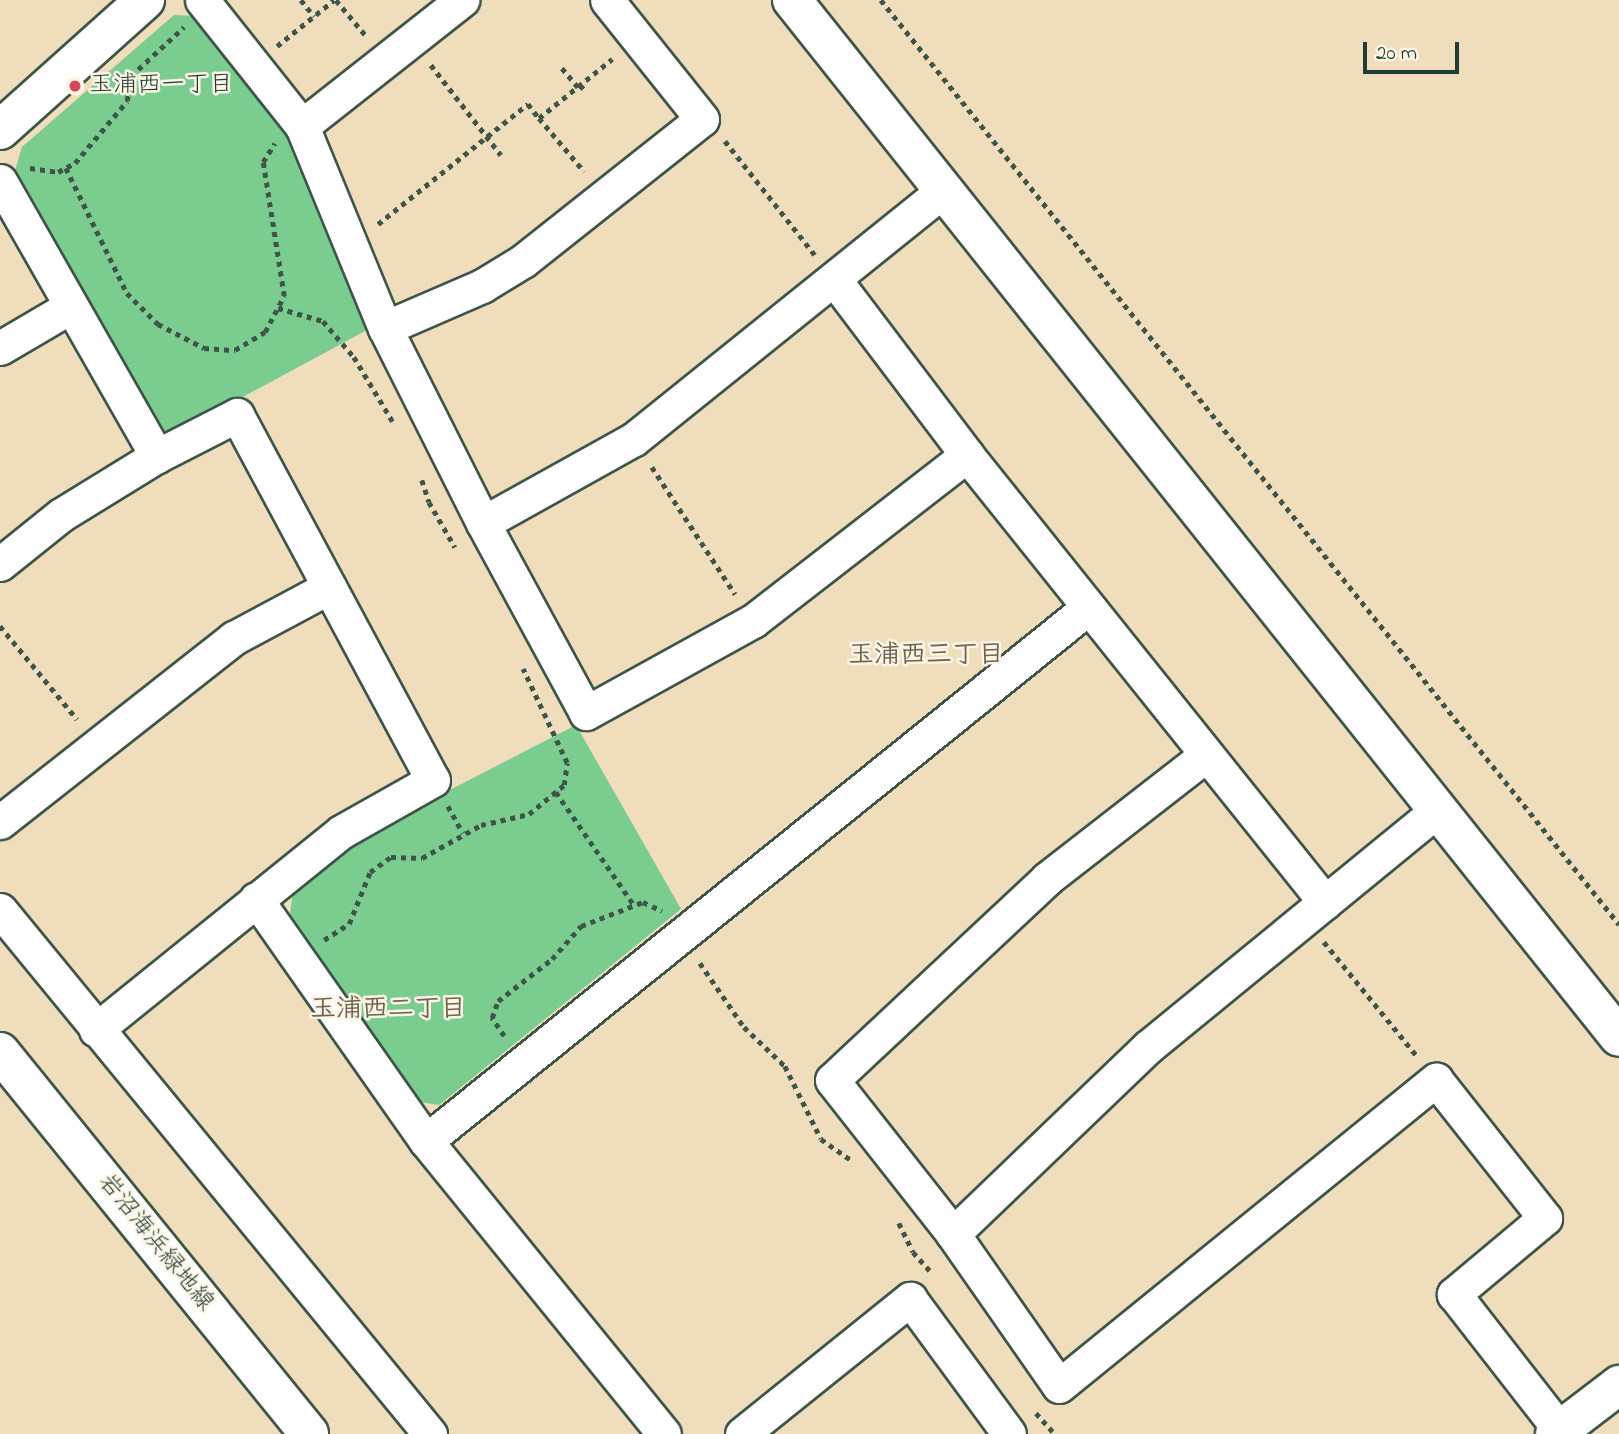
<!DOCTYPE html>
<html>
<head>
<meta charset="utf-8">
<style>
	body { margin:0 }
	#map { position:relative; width:1619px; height:1434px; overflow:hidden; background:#efddbc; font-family:"Indie Flower","Klee One",sans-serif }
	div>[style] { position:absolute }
	.green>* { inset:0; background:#7acd8f }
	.path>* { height:4.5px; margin-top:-2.25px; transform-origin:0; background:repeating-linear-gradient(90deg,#3e5548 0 5px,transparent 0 10px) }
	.roads { filter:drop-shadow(2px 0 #3e5548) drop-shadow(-2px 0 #3e5548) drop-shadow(0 2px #3e5548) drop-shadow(0 -2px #3e5548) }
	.minor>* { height:33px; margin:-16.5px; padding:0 16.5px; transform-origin:16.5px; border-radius:16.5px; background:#fff }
	.tertiary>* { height:38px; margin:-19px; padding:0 19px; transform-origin:19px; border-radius:19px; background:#fff }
	.secondary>* { height:38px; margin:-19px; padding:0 19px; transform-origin:19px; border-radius:19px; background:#fff }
	.dots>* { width:19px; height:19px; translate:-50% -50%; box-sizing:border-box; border:4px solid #fcf5e5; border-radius:50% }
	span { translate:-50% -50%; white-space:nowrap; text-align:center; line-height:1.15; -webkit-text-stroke:5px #fcf5e5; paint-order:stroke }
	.poi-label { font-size:24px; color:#1f3d34 }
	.left { translate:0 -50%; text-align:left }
	.street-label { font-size:24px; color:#1f3d34 }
	.neighbourhood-label { font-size:26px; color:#6d6452; font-weight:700 }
	.scale { position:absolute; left:1363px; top:42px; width:96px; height:32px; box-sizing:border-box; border:4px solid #1f3d34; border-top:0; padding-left:9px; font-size:21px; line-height:24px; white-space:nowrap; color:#1f3d34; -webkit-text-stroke:5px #fcf5e5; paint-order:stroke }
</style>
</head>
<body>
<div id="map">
	<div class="green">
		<i style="clip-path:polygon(174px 15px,200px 16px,295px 139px,367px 330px,174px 434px,153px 427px,14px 174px,22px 147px)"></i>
		<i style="clip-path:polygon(576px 725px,681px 909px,439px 1105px,414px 1101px,290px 914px,293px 891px,374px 829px)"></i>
	</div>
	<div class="path">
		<i style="left:301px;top:0;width:21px;rotate:51deg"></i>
		<i style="left:336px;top:0;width:48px;rotate:50deg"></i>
		<i style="left:881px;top:0;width:1183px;rotate:51.39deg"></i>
		<i style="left:277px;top:46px;width:73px;rotate:-38.9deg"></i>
		<i style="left:431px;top:65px;width:114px;rotate:52.1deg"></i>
		<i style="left:562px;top:68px;width:25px;rotate:50deg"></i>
		<i style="left:580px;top:85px;width:7px;rotate:45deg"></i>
		<i style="left:539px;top:118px;width:70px;rotate:49.7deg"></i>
		<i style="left:725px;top:141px;width:145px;rotate:51.7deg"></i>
		<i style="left:30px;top:168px;width:28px;rotate:8deg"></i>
		<i style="left:58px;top:172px;width:19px;rotate:-28deg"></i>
		<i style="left:75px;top:163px;width:81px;rotate:-50deg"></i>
		<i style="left:127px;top:101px;width:25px;rotate:-81deg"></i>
		<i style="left:131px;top:76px;width:72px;rotate:-42.8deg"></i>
		<i style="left:66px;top:168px;width:139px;rotate:64deg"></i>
		<i style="left:127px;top:293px;width:44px;rotate:45deg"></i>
		<i style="left:158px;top:324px;width:52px;rotate:27.6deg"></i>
		<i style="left:204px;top:348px;width:31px;rotate:4deg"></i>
		<i style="left:235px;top:350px;width:35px;rotate:-31deg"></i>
		<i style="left:265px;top:332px;width:41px;rotate:-62.2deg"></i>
		<i style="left:284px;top:296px;width:136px;rotate:-98.9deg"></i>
		<i style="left:263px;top:162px;width:22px;rotate:-58deg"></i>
		<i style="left:378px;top:224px;width:192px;rotate:-38.7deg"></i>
		<i style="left:528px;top:104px;width:18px;rotate:52deg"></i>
		<i style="left:539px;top:118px;width:94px;rotate:-38.9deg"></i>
		<i style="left:278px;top:308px;width:47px;rotate:16.1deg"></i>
		<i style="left:323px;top:321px;width:48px;rotate:49.3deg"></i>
		<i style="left:354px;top:357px;width:76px;rotate:59deg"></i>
		<i style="left:652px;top:467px;width:152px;rotate:56.8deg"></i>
		<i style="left:422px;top:480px;width:23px;rotate:72deg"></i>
		<i style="left:429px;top:502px;width:52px;rotate:60deg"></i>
		<i style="left:0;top:626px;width:121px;rotate:50.4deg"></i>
		<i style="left:556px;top:792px;width:137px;rotate:55.4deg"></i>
		<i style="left:448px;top:806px;width:31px;rotate:61deg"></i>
		<i style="left:324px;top:940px;width:30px;rotate:-33deg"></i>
		<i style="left:349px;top:924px;width:56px;rotate:-68deg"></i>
		<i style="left:370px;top:872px;width:26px;rotate:-36deg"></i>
		<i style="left:391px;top:857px;width:31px;rotate:2deg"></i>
		<i style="left:422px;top:858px;width:68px;rotate:-29.2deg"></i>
		<i style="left:481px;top:825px;width:49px;rotate:-12.9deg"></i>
		<i style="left:529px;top:814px;width:45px;rotate:-39.6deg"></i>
		<i style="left:564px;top:785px;width:22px;rotate:-82deg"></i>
		<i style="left:567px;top:763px;width:104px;rotate:-115.1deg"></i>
		<i style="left:1324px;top:942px;width:146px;rotate:50.8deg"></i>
		<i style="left:700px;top:963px;width:78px;rotate:55.5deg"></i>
		<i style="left:744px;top:1027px;width:57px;rotate:43.6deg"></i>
		<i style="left:785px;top:1066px;width:81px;rotate:63.7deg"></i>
		<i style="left:821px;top:1139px;width:38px;rotate:35deg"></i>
		<i style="left:504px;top:1036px;width:22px;rotate:-124deg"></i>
		<i style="left:492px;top:1018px;width:18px;rotate:-71deg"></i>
		<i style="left:498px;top:1001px;width:68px;rotate:-37.9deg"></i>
		<i style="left:552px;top:959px;width:44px;rotate:-48.7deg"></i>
		<i style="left:581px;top:926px;width:66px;rotate:-21.2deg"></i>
		<i style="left:643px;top:902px;width:21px;rotate:25deg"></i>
		<i style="left:899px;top:1223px;width:32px;rotate:64deg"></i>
		<i style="left:913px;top:1252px;width:25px;rotate:48deg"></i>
		<i style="left:1036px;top:1413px;width:28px;rotate:48deg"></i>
	</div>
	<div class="roads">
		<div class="minor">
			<i style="left:202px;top:0;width:161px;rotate:51.6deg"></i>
			<i style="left:302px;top:126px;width:218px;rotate:67.7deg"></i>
			<i style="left:385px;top:328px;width:218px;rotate:63.3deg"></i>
			<i style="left:483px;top:523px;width:216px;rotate:61.5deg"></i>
			<i style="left:586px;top:713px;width:191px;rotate:-28.9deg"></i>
			<i style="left:753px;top:621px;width:271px;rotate:-37.8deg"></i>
			<i style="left:302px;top:126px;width:204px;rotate:-38.2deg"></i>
			<i style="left:0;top:181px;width:317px;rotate:60.3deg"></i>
			<i style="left:157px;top:456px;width:90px;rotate:-27.1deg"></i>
			<i style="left:237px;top:415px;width:414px;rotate:61.8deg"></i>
			<i style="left:433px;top:780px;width:106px;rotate:150.5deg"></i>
			<i style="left:341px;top:832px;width:315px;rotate:141.1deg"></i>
			<i style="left:834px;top:279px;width:221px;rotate:52.9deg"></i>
			<i style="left:967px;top:455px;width:573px;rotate:51.31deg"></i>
			<i style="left:385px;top:328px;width:106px;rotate:-23.4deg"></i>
			<i style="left:482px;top:286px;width:48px;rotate:-31.4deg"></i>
			<i style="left:523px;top:261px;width:228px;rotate:-38.4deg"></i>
			<i style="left:702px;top:119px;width:152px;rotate:-128.6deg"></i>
			<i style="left:0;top:348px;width:81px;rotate:-30.4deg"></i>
			<i style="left:483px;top:523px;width:173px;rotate:-29.1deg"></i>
			<i style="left:634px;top:439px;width:398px;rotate:-38.8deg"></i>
			<i style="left:0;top:564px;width:78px;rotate:-38.8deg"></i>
			<i style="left:61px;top:515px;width:113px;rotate:-31.6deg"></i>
			<i style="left:1206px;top:755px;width:202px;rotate:142.1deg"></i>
			<i style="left:1047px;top:879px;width:294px;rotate:136.9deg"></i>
			<i style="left:832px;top:1080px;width:196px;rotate:51.8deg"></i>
			<i style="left:953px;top:1234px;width:185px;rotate:55.1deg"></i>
			<i style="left:1059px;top:1386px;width:486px;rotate:-39.1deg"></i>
			<i style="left:1436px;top:1080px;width:176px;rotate:51.7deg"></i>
			<i style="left:1545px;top:1218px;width:119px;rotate:140.1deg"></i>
			<i style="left:1454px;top:1294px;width:172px;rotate:52.1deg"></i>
			<i style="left:0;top:822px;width:298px;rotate:-38.2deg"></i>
			<i style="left:234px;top:638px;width:108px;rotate:-28.2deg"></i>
			<i style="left:256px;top:899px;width:296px;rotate:54.9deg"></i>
			<i style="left:426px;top:1141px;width:377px;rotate:50.9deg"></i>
			<i style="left:0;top:910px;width:678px;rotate:50.63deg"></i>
			<i style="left:426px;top:1141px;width:851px;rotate:-38.85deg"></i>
			<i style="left:953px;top:1234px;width:270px;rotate:-43.8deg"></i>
			<i style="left:1148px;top:1047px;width:375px;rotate:-39.3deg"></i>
			<i style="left:742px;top:1434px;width:216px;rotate:-38.8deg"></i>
			<i style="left:910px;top:1299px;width:167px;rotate:53.7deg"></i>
		</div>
		<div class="tertiary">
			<i style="left:792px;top:0;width:1326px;rotate:51.43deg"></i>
			<i style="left:0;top:130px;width:195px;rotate:-41.9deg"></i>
			<i style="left:1555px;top:1434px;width:81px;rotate:-37.4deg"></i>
		</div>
		<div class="secondary">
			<i style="left:0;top:1052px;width:491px;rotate:51deg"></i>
		</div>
	</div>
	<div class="dots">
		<i style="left:75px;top:86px;background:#d1495b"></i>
	</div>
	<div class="poi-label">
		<span class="left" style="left:89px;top:86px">玉浦西一丁目</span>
	</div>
	<div class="street-label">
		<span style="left:155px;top:1243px;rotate:51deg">岩沼海浜緑地線</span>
	</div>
	<div class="neighbourhood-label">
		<span style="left:926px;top:657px">玉浦西三丁目</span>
		<span style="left:388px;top:1011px">玉浦西二丁目</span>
	</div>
	<div class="scale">20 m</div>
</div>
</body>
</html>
